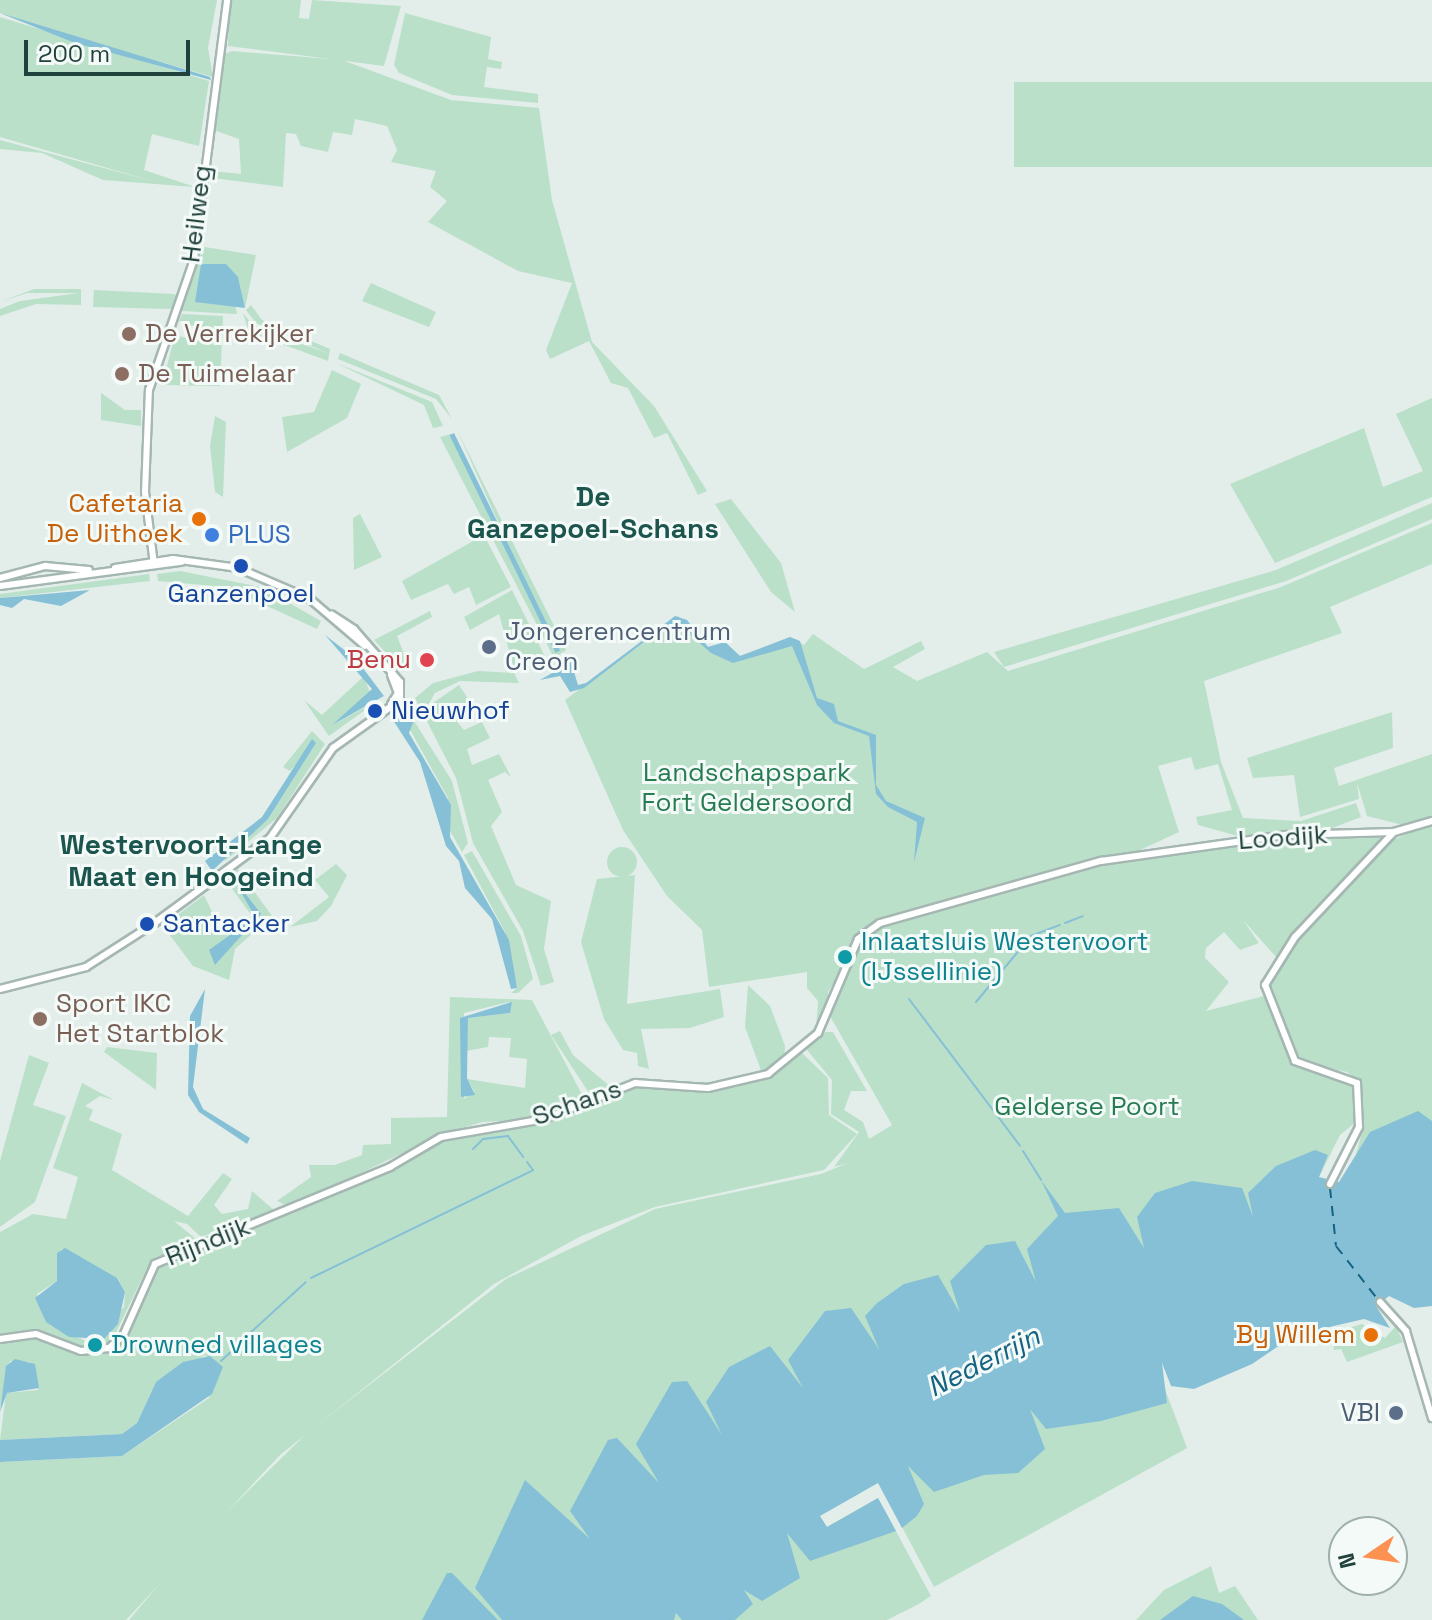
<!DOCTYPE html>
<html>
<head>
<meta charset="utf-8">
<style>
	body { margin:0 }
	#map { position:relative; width:1432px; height:1620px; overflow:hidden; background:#e3eeea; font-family:"Space Grotesk",sans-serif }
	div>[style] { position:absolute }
	.green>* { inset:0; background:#bae0c9; transform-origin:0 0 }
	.round { border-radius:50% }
	.water>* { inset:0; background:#86c0d7; transform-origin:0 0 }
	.stream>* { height:2px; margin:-1px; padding:0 1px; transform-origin:1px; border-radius:1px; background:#86c0d7 }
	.ferry>* { height:2px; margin-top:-1px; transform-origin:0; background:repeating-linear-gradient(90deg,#156282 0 10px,transparent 0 18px) }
	.roads { filter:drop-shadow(2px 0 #a5b7b2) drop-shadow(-2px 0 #a5b7b2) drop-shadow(0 2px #a5b7b2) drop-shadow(0 -2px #a5b7b2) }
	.tertiary>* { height:6px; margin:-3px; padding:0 3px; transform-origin:3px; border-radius:3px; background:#fff }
	.dots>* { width:22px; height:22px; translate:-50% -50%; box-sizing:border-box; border:4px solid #f3faf7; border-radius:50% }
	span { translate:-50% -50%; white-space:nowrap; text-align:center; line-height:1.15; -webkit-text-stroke:6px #f3faf7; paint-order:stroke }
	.street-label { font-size:26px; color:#21413c }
	.education-label { font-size:26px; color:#785e54 }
	.left { translate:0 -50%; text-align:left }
	.food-label { font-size:26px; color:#c56008 }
	.right { translate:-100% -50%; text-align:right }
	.shop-label { font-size:26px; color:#366cbe }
	.transit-label { font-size:26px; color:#164399 }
	.service-label { font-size:26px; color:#4e5e75 }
	.health-label { font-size:26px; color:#be3a42 }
	.park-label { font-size:26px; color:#277b52 }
	.culture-label { font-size:26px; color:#0d838f }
	.neighbourhood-label { font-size:28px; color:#1b554e; font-weight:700 }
	.water-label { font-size:28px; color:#156282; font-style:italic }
	.north { position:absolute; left:1328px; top:1516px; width:80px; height:80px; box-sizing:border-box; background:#f3faf7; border:2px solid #9fb0ac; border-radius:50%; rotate:257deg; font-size:22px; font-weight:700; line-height:32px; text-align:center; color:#21413c }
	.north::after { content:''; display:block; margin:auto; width:28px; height:36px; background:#fd9152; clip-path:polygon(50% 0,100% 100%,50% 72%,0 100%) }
	.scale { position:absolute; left:24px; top:40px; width:166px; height:36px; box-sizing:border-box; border:4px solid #21413c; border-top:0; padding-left:10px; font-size:24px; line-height:28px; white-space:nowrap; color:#21413c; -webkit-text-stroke:6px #f3faf7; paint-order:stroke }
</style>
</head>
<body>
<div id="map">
	<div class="green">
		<i style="clip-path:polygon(0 0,217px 0,208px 48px,213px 77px,37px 26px,0 13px)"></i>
		<i style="clip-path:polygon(230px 0,301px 0,299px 18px,309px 19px,312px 0,401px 6px,384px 66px,228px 46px)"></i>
		<i style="clip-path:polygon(405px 13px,491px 37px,488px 59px,502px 62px,501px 69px,487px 67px,484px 87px,538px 94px,538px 103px,452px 95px,399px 73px,394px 65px)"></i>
		<i style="clip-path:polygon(0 17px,209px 81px,199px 146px,152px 134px,144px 170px,195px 187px,103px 180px,42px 153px,0 149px,0 140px,156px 182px,0 137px)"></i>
		<i style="clip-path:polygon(232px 51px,342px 60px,451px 100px,539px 108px,552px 200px,592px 342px,654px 406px,707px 491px,698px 495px,667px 433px,654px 438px,628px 388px,611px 383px,589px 341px,550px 359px,546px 350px,572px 283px,518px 271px,428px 222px,447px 201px,430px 187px,436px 171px,391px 162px,397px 150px,387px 126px,355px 119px,352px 135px,333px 132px,328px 152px,301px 146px,296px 134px,286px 133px,283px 187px,205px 177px,204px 170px,241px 174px,239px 139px,211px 129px,222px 55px)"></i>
		<i style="left:1432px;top:82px;width:85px;height:418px;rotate:90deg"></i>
		<i style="clip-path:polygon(198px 246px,256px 255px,245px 308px,238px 277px,228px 270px,237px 314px,181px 311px)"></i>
		<i style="clip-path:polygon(371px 283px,436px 312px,429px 327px,362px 301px)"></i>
		<i style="clip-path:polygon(34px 289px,81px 289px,81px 305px,36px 304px,0 316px,0 309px,20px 301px,79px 293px,27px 293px,0 302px)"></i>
		<i style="clip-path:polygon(94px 290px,175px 294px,177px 299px,172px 309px,93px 307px)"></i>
		<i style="clip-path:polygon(251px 305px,262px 320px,330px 349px,328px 361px,249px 332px,243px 313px,254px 327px,328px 353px,256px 323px,246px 310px)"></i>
		<i style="clip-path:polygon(182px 314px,223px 316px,220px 386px,162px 385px,175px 335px,206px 343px,207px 331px,179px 321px)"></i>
		<i style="clip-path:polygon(340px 353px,439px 395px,452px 419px,436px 399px,338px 359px)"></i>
		<i style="clip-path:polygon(336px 363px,432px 402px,443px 426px,433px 428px,424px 405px)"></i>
		<i style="clip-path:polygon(332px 370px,361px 384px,347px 418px,287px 452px,282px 417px,314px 412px)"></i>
		<i style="clip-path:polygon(101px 393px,125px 410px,141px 410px,141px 426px,101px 420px)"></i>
		<i style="clip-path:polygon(1432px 398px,1432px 497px,1275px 563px,1230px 484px,1364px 428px,1383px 487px,1423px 471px,1396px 414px)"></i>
		<i style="clip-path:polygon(215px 416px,226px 422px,223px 497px,215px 492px,210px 446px)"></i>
		<i style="clip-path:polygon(457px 430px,566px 650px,554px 658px,440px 437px,451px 434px,556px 652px)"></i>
		<i style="clip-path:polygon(731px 499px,781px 563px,795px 612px,771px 592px,715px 504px)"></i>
		<i style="clip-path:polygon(1432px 503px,1432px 519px,1286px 581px,1004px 667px,994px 652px,1276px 570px)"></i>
		<i style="clip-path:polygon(360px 514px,382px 557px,354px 570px,353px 518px)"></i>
		<i style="clip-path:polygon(1432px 523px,1432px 564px,1330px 607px,1342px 633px,1204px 681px,1221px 762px,1243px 818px,1301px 821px,1356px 803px,1361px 817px,1322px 832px,1245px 838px,1198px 825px,1196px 817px,1232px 810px,1218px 764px,1195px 770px,1191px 757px,1158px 766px,1179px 832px,1138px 851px,867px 927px,828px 992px,829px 1008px,816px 1032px,818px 1001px,807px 988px,807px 972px,709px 987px,702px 930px,667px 896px,623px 830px,565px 700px,678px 616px,708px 647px,725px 642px,740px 656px,790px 637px,804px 645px,813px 634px,864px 669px,921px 641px,925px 649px,893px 667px,917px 681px,987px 652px,1008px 671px,1281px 587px)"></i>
		<i style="clip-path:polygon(484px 535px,511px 587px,476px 605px,469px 587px,454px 594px,448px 584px,411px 600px,402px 581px)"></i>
		<i style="clip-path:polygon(180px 571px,261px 587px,321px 621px,317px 629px,226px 587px,158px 581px,157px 574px)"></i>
		<i style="clip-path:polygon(149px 574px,150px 581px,0 598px,0 594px)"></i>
		<i style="clip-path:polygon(512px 590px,535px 636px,546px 659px,513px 665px,499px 614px,470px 630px,464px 617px)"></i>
		<i style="clip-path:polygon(430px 611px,432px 617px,397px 636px,409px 667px,404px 672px,374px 640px)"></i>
		<i style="clip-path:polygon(478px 671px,514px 673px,519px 683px,460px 681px,435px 693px,427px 707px,459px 685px,473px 706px,455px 712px,458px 723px,464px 730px,482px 722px,490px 738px,467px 749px,472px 765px,499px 754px,511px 777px,505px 772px,488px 780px,502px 812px,491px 826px,516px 885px,551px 901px,544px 949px,554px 982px,541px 986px,523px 931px,473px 843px,456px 778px,415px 698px,433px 683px)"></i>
		<i style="clip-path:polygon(364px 676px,370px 693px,332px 725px,379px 700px,329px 736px,304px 700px,322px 715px)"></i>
		<i style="clip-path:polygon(404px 705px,452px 781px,468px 843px,462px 852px,446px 824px,448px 798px,409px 728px,390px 715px)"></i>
		<i style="clip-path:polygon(1392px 712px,1393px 748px,1334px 768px,1339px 786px,1432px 754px,1432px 818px,1407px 826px,1367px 816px,1357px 783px,1359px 799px,1300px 817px,1294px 775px,1253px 778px,1247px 758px)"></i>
		<i style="clip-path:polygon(312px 731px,325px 744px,277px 818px,225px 861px,222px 856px,268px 819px,316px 743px,290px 771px,283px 767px)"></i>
		<i style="clip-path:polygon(1432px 822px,1432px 1145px,1356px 1154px,1363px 1129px,1360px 1083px,1347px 1072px,1299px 1062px,1268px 982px,1295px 940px,1393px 840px)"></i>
		<i style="clip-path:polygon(1384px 838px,1276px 957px,1243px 920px,1259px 943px,1240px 950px,1224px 932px,1206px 948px,1205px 958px,1229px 982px,1206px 1011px,1264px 996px,1292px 1064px,1355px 1085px,1356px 1122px,1340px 1135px,1319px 1177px,1254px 1217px,1037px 1282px,878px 1347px,803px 1388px,655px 1486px,503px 1620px,129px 1620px,189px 1549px,307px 1433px,506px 1279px,655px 1209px,821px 1174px,848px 1163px,834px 1167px,859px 1132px,831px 1114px,832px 1080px,807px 1050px,821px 1032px,833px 1032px,867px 1091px,851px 1091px,844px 1110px,863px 1122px,869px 1139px,892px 1125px,830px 1016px,861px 941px,913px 945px,867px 932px,1119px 861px,1277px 839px)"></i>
		<i class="round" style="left:607px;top:847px;width:30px;height:30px"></i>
		<i style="clip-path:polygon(472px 851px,521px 936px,533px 979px,518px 993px,511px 993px,517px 988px,505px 932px,464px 855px)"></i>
		<i style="clip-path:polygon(336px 864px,347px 875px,331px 906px,317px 921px,290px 927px,329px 897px,315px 880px)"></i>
		<i style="clip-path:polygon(238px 869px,272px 916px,235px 949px,229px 980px,193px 966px,163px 926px,204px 895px,223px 935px,239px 927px,252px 916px,225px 879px)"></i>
		<i style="clip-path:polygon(635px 875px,627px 1004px,720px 989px,724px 1017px,690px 1028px,641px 1029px,649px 1069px,638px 1066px,637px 1053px,623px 1050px,604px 1019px,581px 942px,597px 879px)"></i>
		<i style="clip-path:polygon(748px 985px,770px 1006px,785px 1046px,784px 1062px,762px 1073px,745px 1027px)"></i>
		<i style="clip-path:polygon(evenodd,450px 997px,532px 1000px,585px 1100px,539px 1119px,482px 1122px,440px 1135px,290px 1207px,277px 1201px,311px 1177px,309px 1165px,335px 1165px,362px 1155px,363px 1145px,391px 1144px,391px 1118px,447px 1117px,450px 997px,509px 1002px,510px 1013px,468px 1018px,466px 1051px,488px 1047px,489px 1037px,511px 1038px,509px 1057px,527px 1059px,525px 1088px,467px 1079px,474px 1091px,464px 1099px,464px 1013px,509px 1002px)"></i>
		<i style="clip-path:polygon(560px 1031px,573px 1055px,612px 1088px,589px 1093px,551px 1035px)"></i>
		<i style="clip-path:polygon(107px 1047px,157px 1053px,156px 1090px,104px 1052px)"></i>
		<i style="clip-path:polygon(802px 1053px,828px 1078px,829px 1115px,857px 1134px,824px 1170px,655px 1207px,581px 1236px,494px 1284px,280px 1455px,126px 1620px,0 1620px,0 1462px,122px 1456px,209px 1398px,206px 1355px,156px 1382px,137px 1423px,122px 1434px,0 1440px,6px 1393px,38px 1390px,30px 1362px,10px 1361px,0 1408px,0 1341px,36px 1336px,76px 1352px,105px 1351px,116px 1345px,152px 1269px,216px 1235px,373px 1176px,437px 1140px,529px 1123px,624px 1088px,732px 1088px,771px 1075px)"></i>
		<i style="clip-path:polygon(29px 1055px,49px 1063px,33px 1105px,66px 1116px,35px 1202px,0 1227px,0 1161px)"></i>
		<i style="clip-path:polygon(evenodd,82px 1083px,114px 1100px,100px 1096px,85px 1106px,93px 1110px,89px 1120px,122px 1134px,112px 1170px,188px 1216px,223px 1173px,232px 1179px,214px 1205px,222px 1214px,248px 1209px,252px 1191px,275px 1211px,201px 1237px,187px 1224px,174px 1221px,196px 1239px,147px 1268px,110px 1345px,85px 1350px,40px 1333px,0 1338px,0 1232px,33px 1214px,66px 1219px,78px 1177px,53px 1168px,82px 1083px,61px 1249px,118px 1279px,125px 1292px,124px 1307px,88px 1342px,51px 1325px,37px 1294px,57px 1281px,61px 1249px)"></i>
		<i style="clip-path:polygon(1362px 1324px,1385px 1338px,1396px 1326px,1403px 1342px,1347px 1362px,1341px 1349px,1334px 1350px,1332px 1333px)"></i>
		<i style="clip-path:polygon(1156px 1365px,1187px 1448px,934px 1587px,878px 1482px,1034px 1407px)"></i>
		<i style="clip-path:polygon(878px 1498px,931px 1596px,917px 1605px,887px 1620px,667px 1620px,787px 1532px,819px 1515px,827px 1527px)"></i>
		<i style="clip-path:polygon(1211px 1566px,1219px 1593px,1235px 1586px,1258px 1620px,1136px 1620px,1164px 1590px)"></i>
	</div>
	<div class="water">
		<i style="clip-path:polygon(0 13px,210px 77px,211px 80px,75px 43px)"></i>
		<i style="clip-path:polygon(201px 264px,226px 264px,238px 277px,245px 308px,195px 302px)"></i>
		<i style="left:454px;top:433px;width:242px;height:5px;rotate:64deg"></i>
		<i style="clip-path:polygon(90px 590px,61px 606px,24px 599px,12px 608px,0 605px,0 598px)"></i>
		<i style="clip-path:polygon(675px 616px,687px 620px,708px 647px,725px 642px,740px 656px,790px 637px,800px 641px,817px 698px,834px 704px,838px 721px,876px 735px,876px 785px,886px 801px,925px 818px,914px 862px,917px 822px,888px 807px,876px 794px,869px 736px,834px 723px,817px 705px,792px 646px,733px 663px,711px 653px,679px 625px,653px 635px,584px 688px,570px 692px,560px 676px,540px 680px,571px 662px,578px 685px,586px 683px)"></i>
		<i style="clip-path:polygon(325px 635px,356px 659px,384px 696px,332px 725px,372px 689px)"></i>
		<i style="clip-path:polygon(391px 717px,414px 720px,409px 733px,451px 805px,450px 837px,509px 940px,517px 988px,511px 989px,492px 919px,465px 888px,459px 861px,446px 846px,420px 762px)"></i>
		<i style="clip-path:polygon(312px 739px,316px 743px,268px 819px,212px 871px,205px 861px,262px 817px)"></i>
		<i style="clip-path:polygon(232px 876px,261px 914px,215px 965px,209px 950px,255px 917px)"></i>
		<i style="clip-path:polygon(205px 989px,193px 1087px,203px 1109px,250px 1138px,247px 1144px,199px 1112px,188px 1095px,190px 1016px)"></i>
		<i style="clip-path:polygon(512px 1002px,510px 1013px,468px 1018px,467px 1078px,475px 1095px,461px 1097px,460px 1018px)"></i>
		<i style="clip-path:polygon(1418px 1111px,1432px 1121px,1432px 1306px,1414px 1308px,1389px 1296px,1376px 1306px,1390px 1328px,1364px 1319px,1295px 1335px,1252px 1364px,1194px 1389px,1171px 1386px,1162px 1363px,1167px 1403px,1101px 1421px,1046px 1429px,1030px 1409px,1045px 1449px,1018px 1473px,984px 1475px,934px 1492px,908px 1466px,924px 1504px,917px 1516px,902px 1528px,878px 1483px,820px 1516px,827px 1527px,878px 1498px,896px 1531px,810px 1561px,787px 1533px,800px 1578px,762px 1601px,744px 1590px,753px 1604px,735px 1620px,682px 1620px,676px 1613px,674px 1620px,502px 1620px,475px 1588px,525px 1480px,590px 1539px,570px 1511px,608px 1440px,617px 1438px,659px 1483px,636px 1444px,672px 1382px,687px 1381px,722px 1435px,706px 1402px,729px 1367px,770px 1346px,803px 1388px,788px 1360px,825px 1311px,851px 1308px,879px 1349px,865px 1316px,877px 1303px,904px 1284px,938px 1275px,960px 1313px,950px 1281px,986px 1245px,1015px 1241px,1036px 1282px,1027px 1249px,1058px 1216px,1041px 1180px,1065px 1213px,1119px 1208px,1144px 1248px,1137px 1217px,1155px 1193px,1192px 1181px,1242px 1188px,1253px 1217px,1248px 1193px,1276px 1166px,1315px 1150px,1328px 1155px,1319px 1177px,1339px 1182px,1370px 1132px)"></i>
		<i style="clip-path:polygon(65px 1248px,117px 1278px,125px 1292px,118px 1324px,104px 1339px,69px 1337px,46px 1322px,35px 1298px,57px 1281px,57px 1253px)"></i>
		<i style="clip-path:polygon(210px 1356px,223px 1367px,212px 1394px,122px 1456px,0 1462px,0 1440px,122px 1434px,137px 1423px,156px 1382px,183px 1362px)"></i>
		<i style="clip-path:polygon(15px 1359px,35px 1364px,39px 1388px,7px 1393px,0 1412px,6px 1366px)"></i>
		<i style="clip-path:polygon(447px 1573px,452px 1573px,498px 1620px,422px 1620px)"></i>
		<i style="clip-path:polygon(1193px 1596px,1222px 1604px,1244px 1620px,1160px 1620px)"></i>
	</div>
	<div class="stream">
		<i style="left:1065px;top:923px;width:19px;rotate:-21deg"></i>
		<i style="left:909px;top:999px;width:184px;rotate:52.9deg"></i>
		<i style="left:976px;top:1002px;width:86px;rotate:-50.2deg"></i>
		<i style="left:1031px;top:936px;width:31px;rotate:-21deg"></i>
		<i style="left:473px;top:1149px;width:14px;rotate:-45deg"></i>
		<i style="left:483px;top:1139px;width:25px;rotate:-7deg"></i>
		<i style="left:508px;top:1136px;width:26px;rotate:54deg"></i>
		<i style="left:1023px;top:1151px;width:34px;rotate:58deg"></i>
		<i style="left:311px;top:1278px;width:247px;rotate:-25.9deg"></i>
		<i style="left:533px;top:1170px;width:10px;rotate:-127deg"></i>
		<i style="left:237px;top:1345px;width:93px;rotate:-42.4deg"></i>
		<i style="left:221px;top:1361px;width:18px;rotate:-43deg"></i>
	</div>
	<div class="ferry">
		<i style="left:1330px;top:1188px;width:58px;rotate:84.1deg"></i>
		<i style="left:1336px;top:1246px;width:70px;rotate:52deg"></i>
	</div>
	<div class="roads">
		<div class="tertiary">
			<i style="left:154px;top:565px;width:74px;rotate:-97deg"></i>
			<i style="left:145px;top:492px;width:102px;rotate:-87.8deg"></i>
			<i style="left:149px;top:390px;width:139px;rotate:-71deg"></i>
			<i style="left:194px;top:259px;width:261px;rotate:-82.7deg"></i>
			<i style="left:115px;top:568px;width:59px;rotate:-8.8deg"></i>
			<i style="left:173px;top:559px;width:66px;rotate:7.9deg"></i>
			<i style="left:238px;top:568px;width:78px;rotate:23.3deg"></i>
			<i style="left:310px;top:599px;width:72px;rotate:40.5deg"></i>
			<i style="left:0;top:578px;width:47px;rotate:-14.9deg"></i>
			<i style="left:45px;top:566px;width:44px;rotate:5.2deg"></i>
			<i style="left:0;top:586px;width:183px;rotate:-7.6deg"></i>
			<i style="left:391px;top:675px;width:19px;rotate:69deg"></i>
			<i style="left:398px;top:693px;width:13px;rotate:122deg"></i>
			<i style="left:0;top:989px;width:89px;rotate:-14.3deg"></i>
			<i style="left:86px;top:967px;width:83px;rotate:-32.7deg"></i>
			<i style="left:156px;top:922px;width:142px;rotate:-36.4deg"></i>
			<i style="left:270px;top:838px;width:110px;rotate:-55deg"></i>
			<i style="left:333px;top:748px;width:82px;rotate:-35.6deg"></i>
			<i style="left:400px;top:700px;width:18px;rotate:-90deg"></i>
			<i style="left:400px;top:682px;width:70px;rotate:-131deg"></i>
			<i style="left:354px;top:629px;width:27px;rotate:-147deg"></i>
			<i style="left:1330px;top:1184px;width:64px;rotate:-63deg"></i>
			<i style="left:1359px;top:1127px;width:44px;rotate:-92.6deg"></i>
			<i style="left:1357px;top:1083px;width:66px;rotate:-160.5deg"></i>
			<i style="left:1295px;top:1061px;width:82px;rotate:-111.5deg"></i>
			<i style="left:1265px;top:985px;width:57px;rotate:-58deg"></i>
			<i style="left:1295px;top:937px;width:144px;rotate:-46.7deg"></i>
			<i style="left:1380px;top:1302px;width:39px;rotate:48deg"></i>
			<i style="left:1406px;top:1331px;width:91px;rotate:73.4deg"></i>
			<i style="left:0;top:1339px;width:36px;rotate:-8deg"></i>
			<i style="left:36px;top:1334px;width:48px;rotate:20.7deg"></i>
			<i style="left:81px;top:1351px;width:28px;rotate:-6deg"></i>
			<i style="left:109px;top:1348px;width:18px;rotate:-41deg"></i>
			<i style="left:123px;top:1336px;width:79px;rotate:-66deg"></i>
			<i style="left:155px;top:1264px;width:254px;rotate:-22.4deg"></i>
			<i style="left:390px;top:1167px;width:59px;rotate:-30.5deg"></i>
			<i style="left:441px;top:1137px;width:105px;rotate:-9.9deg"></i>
			<i style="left:544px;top:1119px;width:98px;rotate:-21.6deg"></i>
			<i style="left:635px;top:1083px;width:73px;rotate:3.9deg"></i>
			<i style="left:708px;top:1088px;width:62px;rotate:-13.1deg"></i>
			<i style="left:768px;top:1074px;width:65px;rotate:-39.4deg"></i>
			<i style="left:818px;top:1033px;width:102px;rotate:-66.9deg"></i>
			<i style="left:858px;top:939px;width:27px;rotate:-36deg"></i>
			<i style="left:880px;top:923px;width:230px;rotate:-15.7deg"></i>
			<i style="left:1101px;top:861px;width:188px;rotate:-8deg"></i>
			<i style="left:1287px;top:835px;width:107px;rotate:-1.6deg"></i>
			<i style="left:1394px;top:832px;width:40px;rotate:-16deg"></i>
		</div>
	</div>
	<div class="dots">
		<i style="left:129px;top:334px;background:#8d6e63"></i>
		<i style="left:122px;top:374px;background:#8d6e63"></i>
		<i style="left:199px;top:519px;background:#e8710a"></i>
		<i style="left:212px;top:535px;background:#3f7fe0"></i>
		<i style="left:241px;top:566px;background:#1a4fb4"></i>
		<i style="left:489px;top:647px;background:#5c6f8a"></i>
		<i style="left:427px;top:660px;background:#e0444e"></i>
		<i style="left:375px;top:711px;background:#1a4fb4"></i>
		<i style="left:147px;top:924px;background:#1a4fb4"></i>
		<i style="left:845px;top:957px;background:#0f9aa8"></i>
		<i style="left:40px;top:1019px;background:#8d6e63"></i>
		<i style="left:1371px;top:1335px;background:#e8710a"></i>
		<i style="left:95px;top:1345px;background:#0f9aa8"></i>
		<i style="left:1396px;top:1413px;background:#5c6f8a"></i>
	</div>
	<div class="street-label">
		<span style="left:197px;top:214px;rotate:-83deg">Heilweg</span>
		<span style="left:1283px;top:838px;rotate:-4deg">Loodijk</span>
		<span style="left:577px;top:1103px;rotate:-19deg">Schans</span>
		<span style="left:208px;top:1242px;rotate:-22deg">Rijndijk</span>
	</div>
	<div class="education-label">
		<span class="left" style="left:145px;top:334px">De Verrekijker</span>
		<span class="left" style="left:138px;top:374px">De Tuimelaar</span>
		<span class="left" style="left:56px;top:1019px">Sport IKC<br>Het Startblok</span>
	</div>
	<div class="food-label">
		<span class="right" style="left:183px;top:519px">Cafetaria<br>De Uithoek</span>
		<span class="right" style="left:1355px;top:1335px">By Willem</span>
	</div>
	<div class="shop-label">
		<span class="left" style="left:228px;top:535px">PLUS</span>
	</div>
	<div class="transit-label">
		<span style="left:241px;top:594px">Ganzenpoel</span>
		<span class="left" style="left:391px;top:711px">Nieuwhof</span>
		<span class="left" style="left:163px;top:924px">Santacker</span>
	</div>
	<div class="service-label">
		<span class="left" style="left:505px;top:647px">Jongerencentrum<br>Creon</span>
		<span class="right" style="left:1380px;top:1413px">VBI</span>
	</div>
	<div class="health-label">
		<span class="right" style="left:411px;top:660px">Benu</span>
	</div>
	<div class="park-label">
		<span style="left:747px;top:788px">Landschapspark<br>Fort Geldersoord</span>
		<span style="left:1087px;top:1107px">Gelderse Poort</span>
	</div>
	<div class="culture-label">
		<span class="left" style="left:861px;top:957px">Inlaatsluis Westervoort<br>(IJssellinie)</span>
		<span class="left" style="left:111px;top:1345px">Drowned villages</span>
	</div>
	<div class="neighbourhood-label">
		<span style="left:593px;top:512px">De<br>Ganzepoel-Schans</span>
		<span style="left:191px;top:860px">Westervoort-Lange<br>Maat en Hoogeind</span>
	</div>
	<div class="water-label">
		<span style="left:983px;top:1361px;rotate:-27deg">Nederrijn</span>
	</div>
	<div class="north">N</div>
	<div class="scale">200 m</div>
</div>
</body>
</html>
